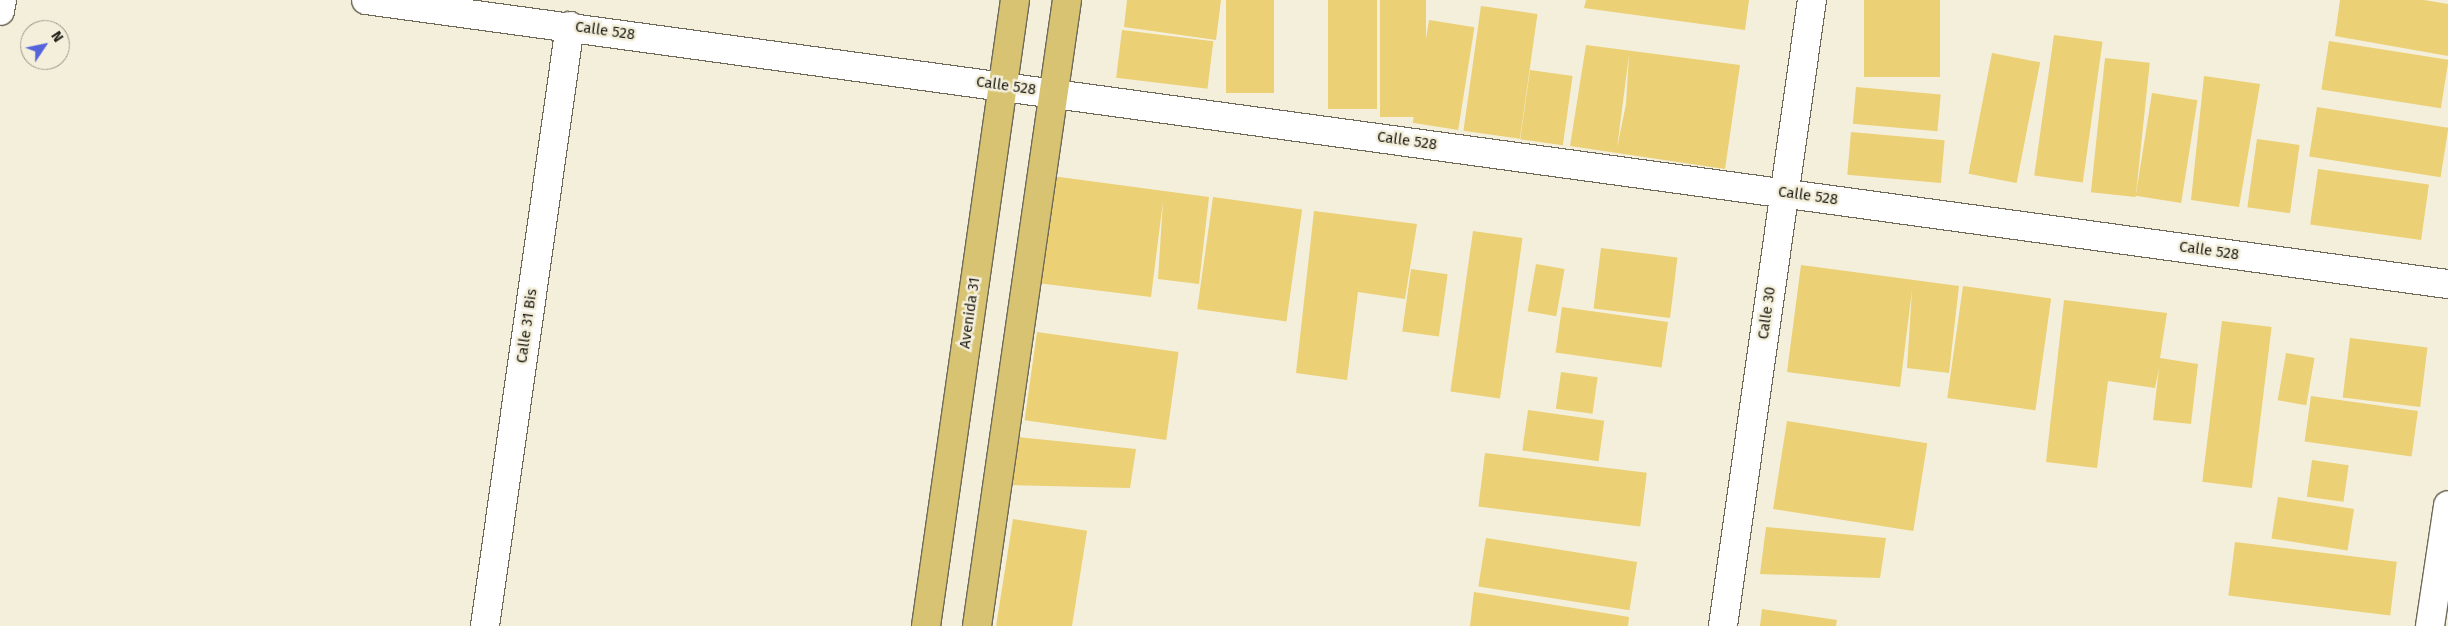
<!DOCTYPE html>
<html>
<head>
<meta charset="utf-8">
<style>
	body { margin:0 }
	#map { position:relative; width:2448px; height:626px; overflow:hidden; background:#f4efdb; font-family:"Fira Sans",sans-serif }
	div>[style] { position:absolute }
	.building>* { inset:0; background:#ebd075; transform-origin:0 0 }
	.roads { filter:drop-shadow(1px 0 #6e6958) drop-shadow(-1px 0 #6e6958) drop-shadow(0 1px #6e6958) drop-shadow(0 -1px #6e6958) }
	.minor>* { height:28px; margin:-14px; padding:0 14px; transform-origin:14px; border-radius:14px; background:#fff }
	.major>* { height:28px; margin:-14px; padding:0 14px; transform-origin:14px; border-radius:14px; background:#d7c371 }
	span { translate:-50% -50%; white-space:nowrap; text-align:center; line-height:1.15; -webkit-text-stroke:5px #f4efdb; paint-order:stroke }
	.street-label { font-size:15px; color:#1c1a13 }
	.north { position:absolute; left:20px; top:20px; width:50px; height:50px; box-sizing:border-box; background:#f4efdb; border:1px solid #9e9a8b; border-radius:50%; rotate:56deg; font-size:14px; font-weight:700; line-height:20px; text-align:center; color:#1c1a13 }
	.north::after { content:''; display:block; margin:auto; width:18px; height:22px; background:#5564da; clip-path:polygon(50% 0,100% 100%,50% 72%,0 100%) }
</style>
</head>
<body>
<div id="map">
	<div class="building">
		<i style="clip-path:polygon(1127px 0,1221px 0,1216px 40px,1124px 27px)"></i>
		<i style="left:1226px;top:0;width:48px;height:93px"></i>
		<i style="left:1328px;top:0;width:49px;height:109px"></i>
		<i style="left:1380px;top:0;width:46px;height:117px"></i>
		<i style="clip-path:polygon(1586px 0,1749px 0,1745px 30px,1584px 8px)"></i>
		<i style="left:1864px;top:0;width:76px;height:77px"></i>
		<i style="clip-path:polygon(2340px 0,2424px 0,2448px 4px,2448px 56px,2335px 36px)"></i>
		<i style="left:1481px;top:6px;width:57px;height:126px;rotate:8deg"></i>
		<i style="left:1429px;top:20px;width:46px;height:104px;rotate:9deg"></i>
		<i style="left:1122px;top:30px;width:92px;height:48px;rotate:7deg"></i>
		<i style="left:2054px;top:35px;width:49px;height:142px;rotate:8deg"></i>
		<i style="left:2329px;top:41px;width:121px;height:49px;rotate:9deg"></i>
		<i style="clip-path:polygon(evenodd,1586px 45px,1740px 65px,1725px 169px,1570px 146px,1586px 45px,1629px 55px,1626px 104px,1617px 148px,1629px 55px)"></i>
		<i style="left:1992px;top:53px;width:49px;height:123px;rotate:11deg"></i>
		<i style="left:2105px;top:58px;width:45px;height:135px;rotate:6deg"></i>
		<i style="left:1530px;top:70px;width:43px;height:70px;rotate:8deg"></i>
		<i style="clip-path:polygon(2204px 76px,2260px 84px,2239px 207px,2191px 200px)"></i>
		<i style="left:1856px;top:87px;width:85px;height:37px;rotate:5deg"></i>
		<i style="left:2152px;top:93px;width:46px;height:104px;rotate:9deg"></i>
		<i style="left:2317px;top:107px;width:133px;height:50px;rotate:9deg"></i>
		<i style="left:1851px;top:132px;width:94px;height:43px;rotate:5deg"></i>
		<i style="left:2257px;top:139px;width:43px;height:69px;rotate:8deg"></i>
		<i style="left:2318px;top:169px;width:112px;height:56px;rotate:8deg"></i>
		<i style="clip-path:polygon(1052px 176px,1209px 197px,1199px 284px,1158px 279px,1163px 201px,1151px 297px,1037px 283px)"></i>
		<i style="left:1213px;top:197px;width:90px;height:113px;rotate:8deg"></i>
		<i style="clip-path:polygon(1314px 211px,1417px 224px,1405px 299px,1358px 292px,1347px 380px,1296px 373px)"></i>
		<i style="left:1473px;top:231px;width:50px;height:162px;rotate:8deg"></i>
		<i style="left:1601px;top:248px;width:77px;height:61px;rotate:7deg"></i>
		<i style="left:1536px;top:264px;width:29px;height:48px;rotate:10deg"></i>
		<i style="clip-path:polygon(1801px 265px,1959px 286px,1949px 373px,1907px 368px,1912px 290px,1900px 387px,1787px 372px)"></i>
		<i style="left:1411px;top:269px;width:37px;height:63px;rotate:8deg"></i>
		<i style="left:1963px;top:286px;width:89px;height:113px;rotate:8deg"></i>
		<i style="clip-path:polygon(2064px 300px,2167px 313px,2160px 358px,2198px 364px,2191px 424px,2153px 420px,2159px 368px,2155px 388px,2108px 381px,2097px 468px,2046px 462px)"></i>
		<i style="left:1562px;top:307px;width:107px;height:46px;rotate:8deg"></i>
		<i style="left:2222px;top:321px;width:50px;height:162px;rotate:7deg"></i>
		<i style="left:1037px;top:332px;width:143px;height:89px;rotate:8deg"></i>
		<i style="left:2350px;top:338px;width:78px;height:60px;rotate:7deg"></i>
		<i style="left:2286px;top:353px;width:29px;height:48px;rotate:10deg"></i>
		<i style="left:1561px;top:372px;width:37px;height:37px;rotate:8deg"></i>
		<i style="left:2311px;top:396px;width:108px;height:46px;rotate:8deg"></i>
		<i style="left:1528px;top:410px;width:77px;height:41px;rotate:8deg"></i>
		<i style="left:1787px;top:421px;width:142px;height:89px;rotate:9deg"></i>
		<i style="clip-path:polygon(1017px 437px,1136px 449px,1130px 488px,1010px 485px)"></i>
		<i style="left:1485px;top:453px;width:163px;height:54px;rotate:7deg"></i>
		<i style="left:2312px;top:460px;width:37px;height:37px;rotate:8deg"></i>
		<i style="left:2278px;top:497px;width:77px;height:42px;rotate:9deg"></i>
		<i style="left:1013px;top:519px;width:75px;height:108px;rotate:9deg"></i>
		<i style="clip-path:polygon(1766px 527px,1886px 538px,1880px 578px,1760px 574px)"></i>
		<i style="left:1486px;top:538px;width:153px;height:49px;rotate:9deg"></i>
		<i style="left:2235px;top:542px;width:163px;height:54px;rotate:7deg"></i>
		<i style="clip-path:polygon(1474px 592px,1629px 617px,1628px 626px,1470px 626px)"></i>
		<i style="clip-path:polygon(1762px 609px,1837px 620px,1836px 626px,1760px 626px)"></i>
	</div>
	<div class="roads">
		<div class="minor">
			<i style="left:366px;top:0;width:2101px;rotate:7.77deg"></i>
			<i style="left:0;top:11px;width:11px;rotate:-80deg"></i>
			<i style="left:485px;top:626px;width:606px;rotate:-81.94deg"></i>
			<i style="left:1723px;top:626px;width:632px;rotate:-81.91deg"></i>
			<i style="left:2430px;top:626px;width:122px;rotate:-81.5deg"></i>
		</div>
		<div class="major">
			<i style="left:926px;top:626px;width:632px;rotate:-81.91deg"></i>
			<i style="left:977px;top:626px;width:632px;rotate:-81.82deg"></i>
		</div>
	</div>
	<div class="street-label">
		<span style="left:605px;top:31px;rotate:8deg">Calle 528</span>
		<span style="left:1006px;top:86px;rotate:8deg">Calle 528</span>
		<span style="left:1407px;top:141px;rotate:8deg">Calle 528</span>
		<span style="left:1808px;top:196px;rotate:8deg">Calle 528</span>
		<span style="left:2209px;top:251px;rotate:8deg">Calle 528</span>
		<span style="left:970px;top:313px;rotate:-82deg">Avenida 31</span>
		<span style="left:1767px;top:313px;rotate:-82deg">Calle 30</span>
		<span style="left:527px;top:326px;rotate:-82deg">Calle 31 Bis</span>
	</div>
	<div class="north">N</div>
</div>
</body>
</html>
